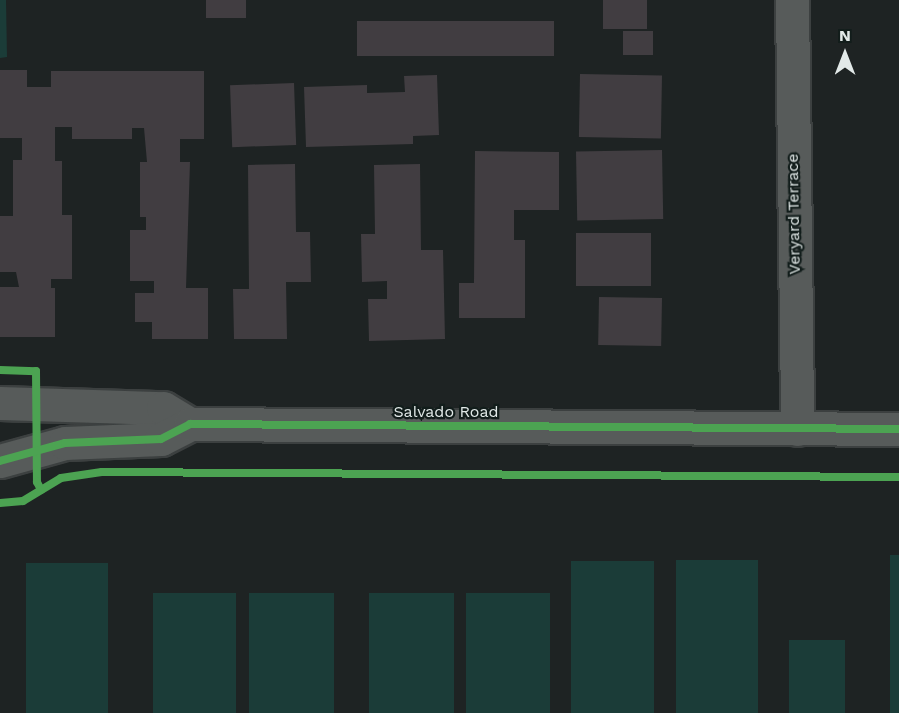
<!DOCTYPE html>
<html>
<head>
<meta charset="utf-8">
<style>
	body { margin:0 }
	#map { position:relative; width:899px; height:713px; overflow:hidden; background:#1e2323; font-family:"Work Sans",sans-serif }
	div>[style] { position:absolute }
	.green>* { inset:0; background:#1b3c38; transform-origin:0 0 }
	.building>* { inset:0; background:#413d41; transform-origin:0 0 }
	.roads { filter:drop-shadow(2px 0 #3c4040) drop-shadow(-2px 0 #3c4040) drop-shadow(0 2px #3c4040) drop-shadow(0 -2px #3c4040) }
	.minor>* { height:33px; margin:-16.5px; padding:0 16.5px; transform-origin:16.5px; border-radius:16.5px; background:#575b5a }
	.cycleway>* { height:8px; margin:-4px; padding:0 4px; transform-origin:4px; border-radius:4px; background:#4ca352 }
	span { translate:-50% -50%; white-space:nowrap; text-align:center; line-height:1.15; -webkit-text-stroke:4.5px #121d1b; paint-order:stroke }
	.street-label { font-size:16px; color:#e2e9e8 }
	.north { position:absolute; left:815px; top:24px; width:60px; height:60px; -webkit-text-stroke:4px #121d1b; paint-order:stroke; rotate:0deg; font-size:16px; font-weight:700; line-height:24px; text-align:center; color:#e2e9e8 }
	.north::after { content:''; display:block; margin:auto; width:21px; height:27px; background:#e2e9e8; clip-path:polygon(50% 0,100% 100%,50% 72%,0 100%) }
</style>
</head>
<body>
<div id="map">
	<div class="green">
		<i style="clip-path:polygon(0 0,6px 0,7px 57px,0 58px)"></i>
		<i style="left:890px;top:555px;width:9px;height:158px"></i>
		<i style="left:676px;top:560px;width:82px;height:153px"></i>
		<i style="left:571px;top:561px;width:83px;height:152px"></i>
		<i style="left:26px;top:563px;width:82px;height:150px"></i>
		<i style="left:153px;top:593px;width:83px;height:120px"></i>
		<i style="left:249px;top:593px;width:85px;height:120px"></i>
		<i style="left:369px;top:593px;width:85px;height:120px"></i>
		<i style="left:466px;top:593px;width:84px;height:120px"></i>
		<i style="left:789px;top:640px;width:56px;height:73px"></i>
	</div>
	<div class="building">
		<i style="left:206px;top:0;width:40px;height:18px"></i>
		<i style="left:603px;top:0;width:44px;height:29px"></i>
		<i style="left:554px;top:21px;width:35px;height:197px;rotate:90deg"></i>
		<i style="left:623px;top:31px;width:30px;height:24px"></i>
		<i style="clip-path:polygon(0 70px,27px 70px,27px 87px,51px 87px,51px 71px,204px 71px,204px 139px,180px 139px,180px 162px,190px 162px,186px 288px,208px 288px,208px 339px,152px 339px,152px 322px,135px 322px,135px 293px,154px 293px,154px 281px,130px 281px,130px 230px,146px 230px,146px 217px,140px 217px,140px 162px,147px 162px,144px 128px,132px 128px,132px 139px,72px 139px,72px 127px,55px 127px,55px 161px,62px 161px,62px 215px,72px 215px,72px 279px,51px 279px,51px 288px,55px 288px,55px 337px,0 337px,0 287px,19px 287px,16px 272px,0 272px,0 216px,13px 216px,13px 160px,22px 160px,22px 138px,0 138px)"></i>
		<i style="left:580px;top:74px;width:82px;height:63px;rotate:1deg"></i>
		<i style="clip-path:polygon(437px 75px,439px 135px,413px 136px,413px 144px,306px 147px,304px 87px,367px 85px,367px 93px,405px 92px,404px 76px)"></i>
		<i style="left:294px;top:83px;width:62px;height:64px;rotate:88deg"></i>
		<i style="left:662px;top:150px;width:69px;height:86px;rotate:89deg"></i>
		<i style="clip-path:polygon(475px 151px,559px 152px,559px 210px,514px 210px,514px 240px,525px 240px,525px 318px,459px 318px,459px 283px,474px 283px)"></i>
		<i style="clip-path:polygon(295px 164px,296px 232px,310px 232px,311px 282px,286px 282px,287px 339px,234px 339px,233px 289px,249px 289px,248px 165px)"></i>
		<i style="clip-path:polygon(420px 164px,421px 250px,443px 250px,445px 339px,369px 341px,368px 299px,387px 299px,387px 281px,362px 282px,361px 234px,375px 234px,374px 165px)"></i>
		<i style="left:576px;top:233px;width:75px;height:53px"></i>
		<i style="left:599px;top:297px;width:63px;height:48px;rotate:1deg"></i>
	</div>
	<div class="roads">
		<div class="minor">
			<i style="left:792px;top:0;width:429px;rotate:89.3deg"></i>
			<i style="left:0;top:403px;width:163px;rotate:1.8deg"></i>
			<i style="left:163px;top:408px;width:31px;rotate:31deg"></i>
			<i style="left:0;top:461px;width:67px;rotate:-15.5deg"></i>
			<i style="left:65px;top:443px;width:96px;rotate:-2.4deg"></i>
			<i style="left:161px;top:439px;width:33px;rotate:-27deg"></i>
			<i style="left:190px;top:424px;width:709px;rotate:0.4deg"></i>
		</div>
	</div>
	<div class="cycleway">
		<i style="left:0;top:370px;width:36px;rotate:2deg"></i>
		<i style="left:36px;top:371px;width:111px;rotate:89.5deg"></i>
		<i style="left:37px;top:482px;width:9px;rotate:63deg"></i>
		<i style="left:0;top:461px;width:67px;rotate:-15.5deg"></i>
		<i style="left:65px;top:443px;width:96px;rotate:-2.4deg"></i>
		<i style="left:161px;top:439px;width:33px;rotate:-27deg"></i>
		<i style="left:190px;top:424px;width:709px;rotate:0.4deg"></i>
		<i style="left:0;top:503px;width:23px;rotate:-5deg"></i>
		<i style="left:23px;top:501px;width:44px;rotate:-31.2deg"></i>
		<i style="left:61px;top:478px;width:41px;rotate:-8.3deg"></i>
		<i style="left:102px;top:472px;width:797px;rotate:0.36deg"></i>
	</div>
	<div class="street-label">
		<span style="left:794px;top:214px;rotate:-91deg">Veryard Terrace</span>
		<span style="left:446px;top:412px">Salvado Road</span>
	</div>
	<div class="north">N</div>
</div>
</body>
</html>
